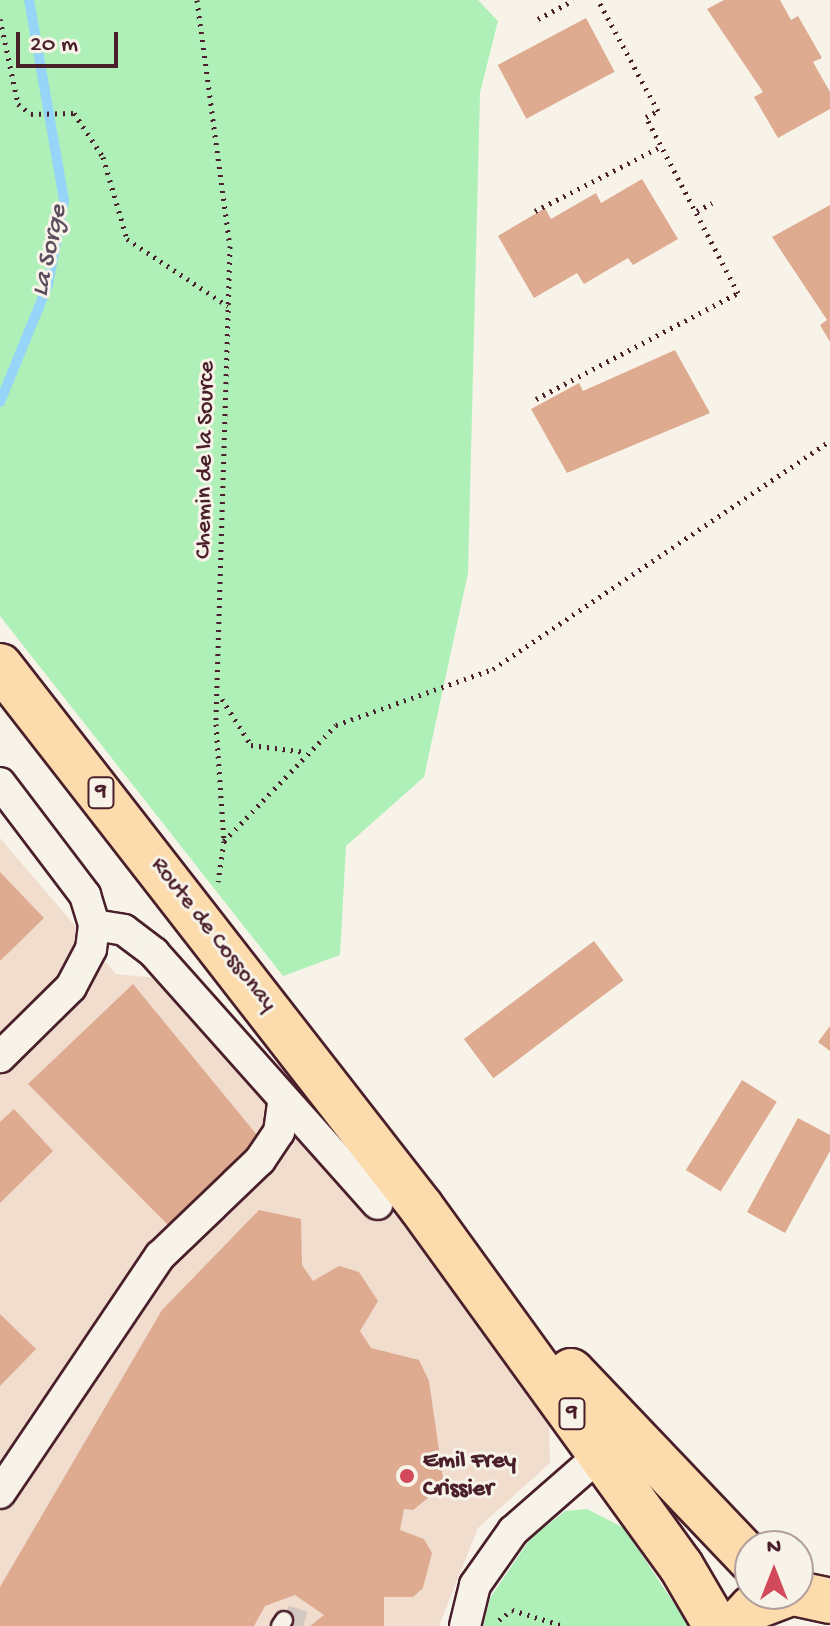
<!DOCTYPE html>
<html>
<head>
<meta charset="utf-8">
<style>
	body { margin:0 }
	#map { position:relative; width:830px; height:1626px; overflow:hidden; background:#f7f3e8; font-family:"Gochi Hand",sans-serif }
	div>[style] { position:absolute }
	.built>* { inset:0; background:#f0ddce }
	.green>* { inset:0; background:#aff0b8 }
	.stream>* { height:10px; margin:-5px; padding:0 5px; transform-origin:5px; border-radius:5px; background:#96d5f7 }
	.building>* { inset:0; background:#deab91; transform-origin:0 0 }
	.minor-tunnel>* { height:30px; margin-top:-15px; transform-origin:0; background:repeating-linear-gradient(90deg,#d4c9c2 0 30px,transparent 0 45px) }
	.path>* { height:5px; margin-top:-2.5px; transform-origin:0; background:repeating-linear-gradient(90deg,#4a1f2b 0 2px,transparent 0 8px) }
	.roads { filter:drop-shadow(2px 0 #4a1f2b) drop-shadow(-2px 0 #4a1f2b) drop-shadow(0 2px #4a1f2b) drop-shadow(0 -2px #4a1f2b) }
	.service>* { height:16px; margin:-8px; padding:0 8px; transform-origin:8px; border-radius:8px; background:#f7f3e8 }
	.minor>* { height:30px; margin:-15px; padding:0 15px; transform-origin:15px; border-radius:15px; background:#f7f3e8 }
	.primary>* { height:44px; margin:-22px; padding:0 22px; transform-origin:22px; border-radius:22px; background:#fcdcac }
	.dots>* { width:22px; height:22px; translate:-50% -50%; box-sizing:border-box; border:4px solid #f7f3e8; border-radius:50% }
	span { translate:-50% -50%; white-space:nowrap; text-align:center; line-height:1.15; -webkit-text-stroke:6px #f7f3e8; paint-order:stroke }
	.shield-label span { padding:2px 6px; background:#f7f3e8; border:2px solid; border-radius:6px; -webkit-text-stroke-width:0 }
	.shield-label { font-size:22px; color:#4a1f2b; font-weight:700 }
	.street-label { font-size:24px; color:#4a1f2b }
	.poi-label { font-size:24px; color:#4a1f2b; font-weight:700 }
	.left { translate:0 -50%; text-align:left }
	.water-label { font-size:26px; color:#5d4c5e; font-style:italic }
	.north { position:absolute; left:734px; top:1530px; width:80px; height:80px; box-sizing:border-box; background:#f7f3e8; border:2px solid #b29e9c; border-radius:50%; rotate:0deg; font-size:22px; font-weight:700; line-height:32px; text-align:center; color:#4a1f2b }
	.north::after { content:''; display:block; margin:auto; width:28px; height:36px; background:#d1495b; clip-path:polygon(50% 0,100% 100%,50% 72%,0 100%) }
	.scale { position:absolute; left:16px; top:32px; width:102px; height:36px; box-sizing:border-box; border:4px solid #4a1f2b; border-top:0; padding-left:10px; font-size:24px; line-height:28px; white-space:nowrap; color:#4a1f2b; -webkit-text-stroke:6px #f7f3e8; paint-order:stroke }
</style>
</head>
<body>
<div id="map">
	<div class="built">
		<i style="clip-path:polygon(0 838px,116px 974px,157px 978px,365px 1210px,402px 1217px,549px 1418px,550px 1463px,478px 1528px,439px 1626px,0 1626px)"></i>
	</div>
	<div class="green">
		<i style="clip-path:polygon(0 0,478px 0,498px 21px,480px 93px,468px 573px,424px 777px,346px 846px,340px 955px,283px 976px,0 616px)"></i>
		<i style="clip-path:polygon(587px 1509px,624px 1528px,689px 1626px,483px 1626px,490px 1598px,530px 1539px,565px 1511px)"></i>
	</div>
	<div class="stream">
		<i style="left:0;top:402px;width:126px;rotate:-67.7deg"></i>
		<i style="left:48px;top:285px;width:86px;rotate:-79.3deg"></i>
		<i style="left:64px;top:200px;width:203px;rotate:-99.9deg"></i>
	</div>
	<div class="building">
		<i style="clip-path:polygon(724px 0,780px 0,791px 20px,798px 16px,822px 58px,813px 62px,830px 92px,830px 109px,778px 138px,754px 97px,763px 92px,707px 9px)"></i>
		<i style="left:586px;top:18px;width:61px;height:100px;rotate:62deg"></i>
		<i style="clip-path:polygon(642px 179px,678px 239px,633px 265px,628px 258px,584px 284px,577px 273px,534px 298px,498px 236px,545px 208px,551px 219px,596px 193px,601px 203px)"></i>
		<i style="clip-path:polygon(830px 205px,830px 342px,820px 325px,827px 320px,772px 237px)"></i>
		<i style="clip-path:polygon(675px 350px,710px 413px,567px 473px,531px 409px,579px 383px,583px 391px)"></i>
		<i style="clip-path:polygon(0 872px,44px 918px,0 961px)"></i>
		<i style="left:594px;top:941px;width:49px;height:163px;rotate:53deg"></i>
		<i style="clip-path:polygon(133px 984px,262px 1141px,169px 1226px,28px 1084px)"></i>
		<i style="clip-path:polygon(830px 1026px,830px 1051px,818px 1042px)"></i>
		<i style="left:742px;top:1080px;width:41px;height:106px;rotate:32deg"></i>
		<i style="clip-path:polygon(14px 1109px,53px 1151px,0 1203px,0 1122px)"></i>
		<i style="clip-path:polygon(798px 1118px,830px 1135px,830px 1151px,785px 1233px,747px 1212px)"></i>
		<i style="clip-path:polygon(259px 1210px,301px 1219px,302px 1265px,313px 1281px,339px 1266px,359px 1272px,378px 1301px,360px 1331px,371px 1348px,419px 1360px,429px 1381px,444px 1485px,413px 1510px,404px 1509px,400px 1530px,424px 1539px,432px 1553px,423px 1588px,413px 1597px,384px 1597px,384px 1626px,310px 1626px,324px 1615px,295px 1595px,265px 1606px,254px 1626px,0 1626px,0 1587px,162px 1310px)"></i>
		<i style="clip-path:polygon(0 1314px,36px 1349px,0 1386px)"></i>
	</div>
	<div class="minor-tunnel">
		<i style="left:284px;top:1620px;width:20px;rotate:18deg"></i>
	</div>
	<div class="path">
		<i style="left:197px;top:0;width:248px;rotate:82.4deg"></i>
		<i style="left:230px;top:246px;width:478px;rotate:91.7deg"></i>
		<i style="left:216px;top:724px;width:117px;rotate:86.1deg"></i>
		<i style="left:224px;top:841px;width:41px;rotate:98.3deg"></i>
		<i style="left:0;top:19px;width:87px;rotate:78deg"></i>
		<i style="left:18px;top:104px;width:16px;rotate:38deg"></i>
		<i style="left:31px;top:114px;width:43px;rotate:-1.3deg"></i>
		<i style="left:74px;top:113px;width:53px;rotate:56.6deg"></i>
		<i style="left:103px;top:157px;width:85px;rotate:73.7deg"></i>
		<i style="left:127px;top:239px;width:121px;rotate:33.6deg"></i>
		<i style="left:538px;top:19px;width:40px;rotate:-28deg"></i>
		<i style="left:535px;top:211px;width:143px;rotate:-27.1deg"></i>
		<i style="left:697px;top:211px;width:17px;rotate:-28deg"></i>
		<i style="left:536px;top:399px;width:228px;rotate:-27.7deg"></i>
		<i style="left:738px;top:293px;width:199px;rotate:-117.6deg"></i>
		<i style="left:646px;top:117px;width:13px;rotate:-27deg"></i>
		<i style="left:658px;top:111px;width:126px;rotate:-118.4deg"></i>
		<i style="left:222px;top:699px;width:54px;rotate:57.8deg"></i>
		<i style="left:251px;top:745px;width:55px;rotate:7.3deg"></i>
		<i style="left:224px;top:841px;width:161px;rotate:-46deg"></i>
		<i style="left:336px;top:725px;width:167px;rotate:-19.6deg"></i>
		<i style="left:493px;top:669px;width:407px;rotate:-34.1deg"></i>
		<i style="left:499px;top:1620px;width:16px;rotate:-38deg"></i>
		<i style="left:512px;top:1610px;width:54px;rotate:17.1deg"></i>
	</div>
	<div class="roads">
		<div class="service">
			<i style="left:280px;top:1626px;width:7px;rotate:-56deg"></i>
		</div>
		<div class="minor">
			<i style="left:0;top:783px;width:141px;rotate:52.8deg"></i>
			<i style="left:85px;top:895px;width:31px;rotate:73deg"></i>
			<i style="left:94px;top:925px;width:24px;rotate:97deg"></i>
			<i style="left:91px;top:949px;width:43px;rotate:117.8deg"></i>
			<i style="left:71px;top:987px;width:100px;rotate:135.4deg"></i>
			<i style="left:94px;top:925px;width:30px;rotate:9deg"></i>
			<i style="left:124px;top:930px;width:38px;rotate:37deg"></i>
			<i style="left:154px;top:953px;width:336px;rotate:48.3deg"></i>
			<i style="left:0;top:1493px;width:286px;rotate:-56deg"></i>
			<i style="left:160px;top:1256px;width:139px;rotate:-43.8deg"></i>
			<i style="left:260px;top:1160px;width:34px;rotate:-56deg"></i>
			<i style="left:279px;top:1132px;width:28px;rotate:-82deg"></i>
			<i style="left:465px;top:1626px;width:42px;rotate:-76.3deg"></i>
			<i style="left:475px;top:1585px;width:66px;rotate:-54.9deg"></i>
			<i style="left:513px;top:1531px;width:117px;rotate:-41.2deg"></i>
		</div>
		<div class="primary">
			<i style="left:0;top:666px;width:686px;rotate:52.11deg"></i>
			<i style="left:421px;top:1207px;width:443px;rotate:54.1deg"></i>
			<i style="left:681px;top:1566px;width:69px;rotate:59.7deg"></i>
			<i style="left:571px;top:1371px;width:260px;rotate:46.4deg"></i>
			<i style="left:798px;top:1594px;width:33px;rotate:12deg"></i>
			<i style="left:735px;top:1626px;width:25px;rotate:-47deg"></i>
			<i style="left:752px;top:1608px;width:40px;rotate:-21deg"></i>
		</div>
	</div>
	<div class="dots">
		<i style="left:407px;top:1476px;background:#d1495b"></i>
	</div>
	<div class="shield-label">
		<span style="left:101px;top:793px">9</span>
		<span style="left:572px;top:1414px">9</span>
	</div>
	<div class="street-label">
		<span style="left:206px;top:460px;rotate:-89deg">Chemin de la Source</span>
		<span style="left:213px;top:935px;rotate:52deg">Route de Cossonay</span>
	</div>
	<div class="poi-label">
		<span class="left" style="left:423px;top:1476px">Emil Frey<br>Crissier</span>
	</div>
	<div class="water-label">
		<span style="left:51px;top:251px;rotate:-78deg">La Sorge</span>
	</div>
	<div class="north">N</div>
	<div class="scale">20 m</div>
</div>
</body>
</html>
